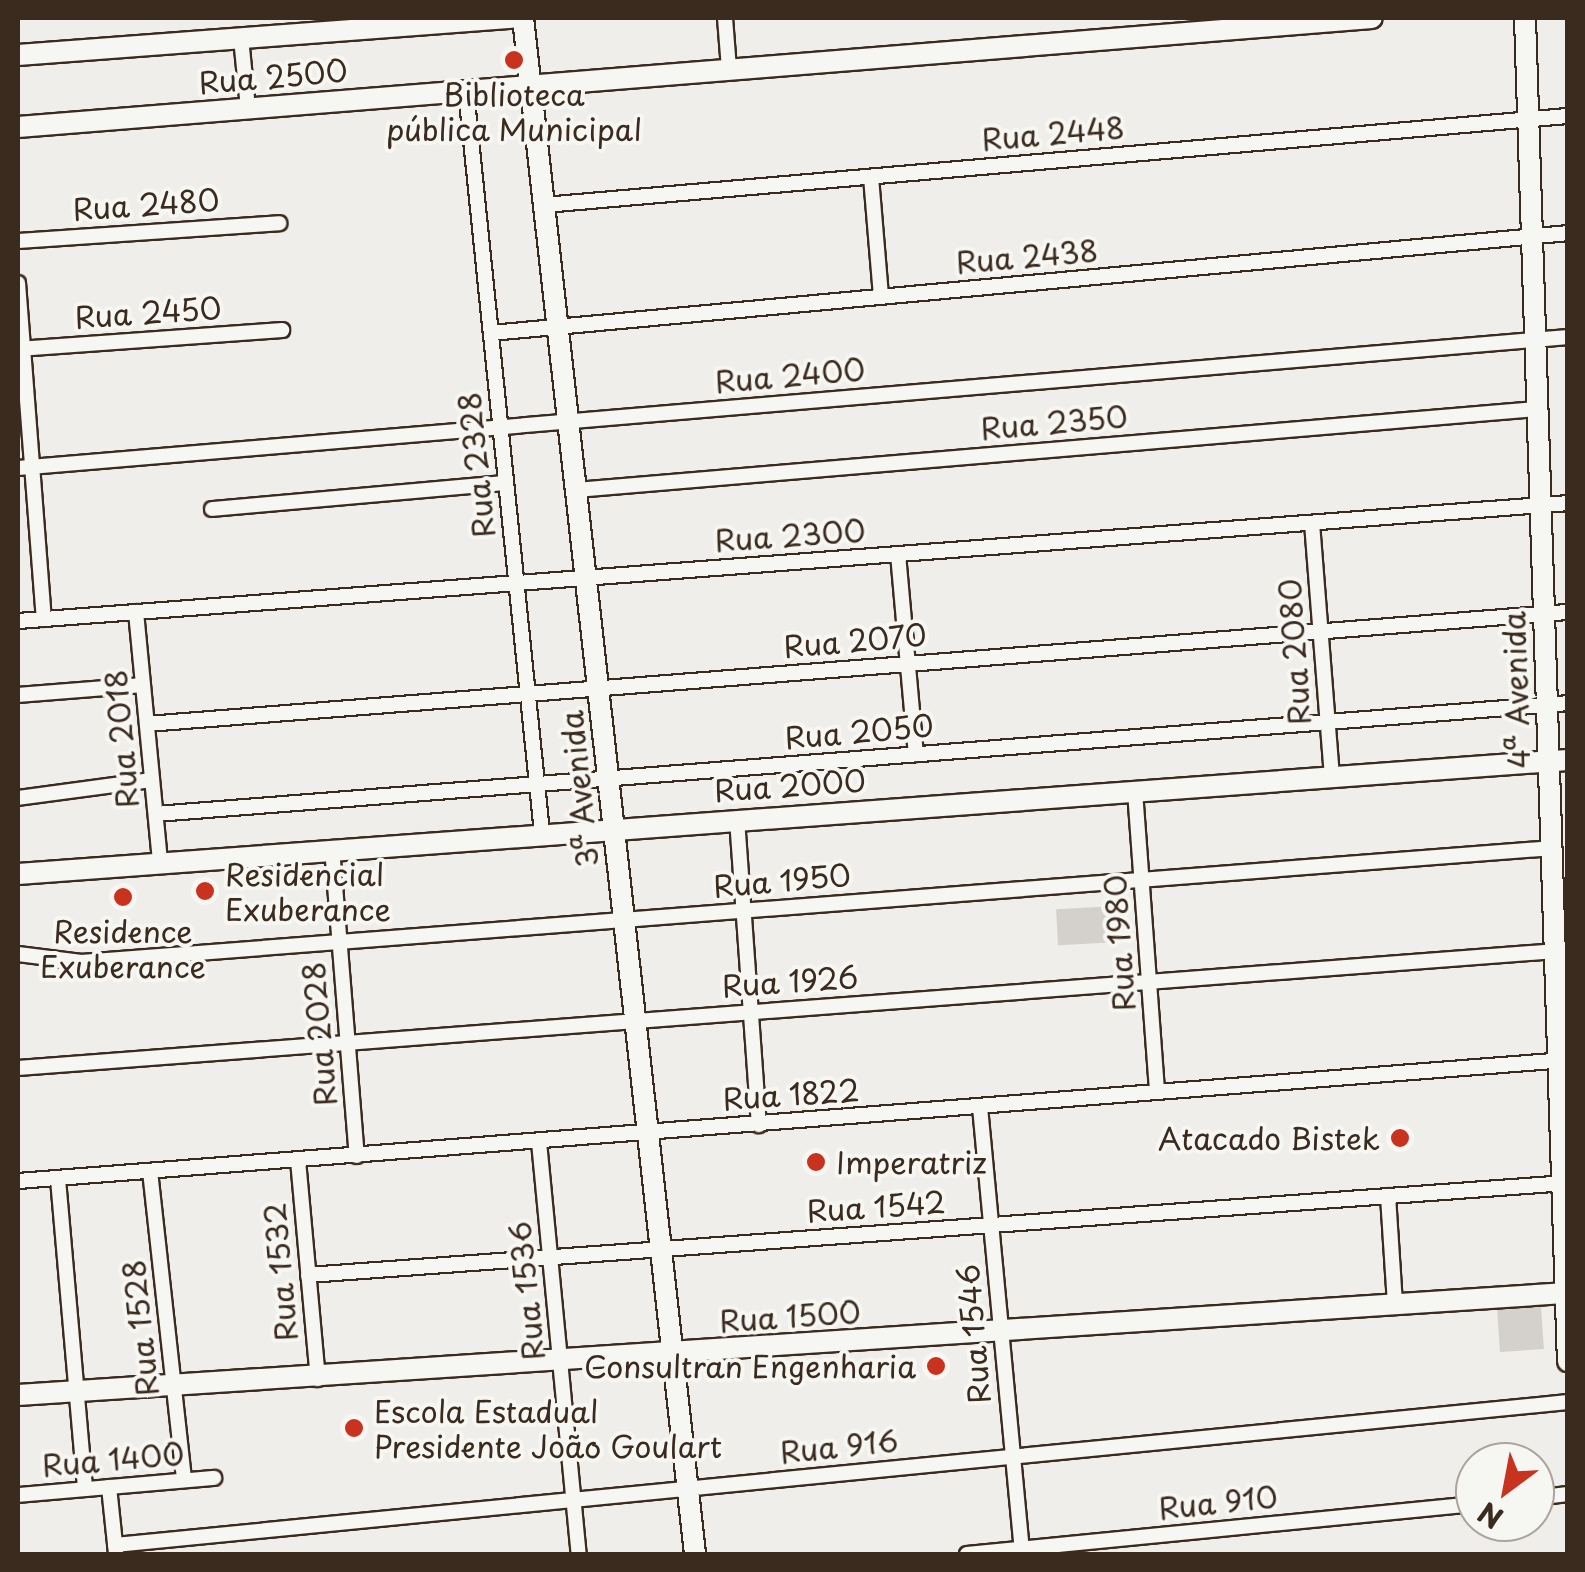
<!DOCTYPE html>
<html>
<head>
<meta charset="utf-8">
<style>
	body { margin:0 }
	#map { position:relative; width:1585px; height:1572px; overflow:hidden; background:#efeeea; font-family:"Playpen Sans",sans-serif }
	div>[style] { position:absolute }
	.green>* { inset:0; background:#d4d1cc; transform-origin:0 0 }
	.roads { filter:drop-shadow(2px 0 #3b2a1e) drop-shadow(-2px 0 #3b2a1e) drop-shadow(0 2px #3b2a1e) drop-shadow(0 -2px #3b2a1e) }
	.street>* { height:14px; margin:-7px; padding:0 7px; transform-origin:7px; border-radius:7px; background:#f6f6f2 }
	.secondary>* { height:20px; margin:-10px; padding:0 10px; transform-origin:10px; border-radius:10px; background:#f6f6f2 }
	.primary>* { height:20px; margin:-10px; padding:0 10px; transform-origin:10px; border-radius:10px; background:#f6f6f2 }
	.dots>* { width:28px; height:28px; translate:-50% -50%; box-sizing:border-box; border:5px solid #f6f6f2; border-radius:50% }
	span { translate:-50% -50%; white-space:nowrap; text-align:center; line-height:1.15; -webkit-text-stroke:8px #f6f6f2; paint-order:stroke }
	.street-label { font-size:30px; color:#3b2a1e }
	.poi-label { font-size:30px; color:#3b2a1e }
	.left { translate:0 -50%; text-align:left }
	.right { translate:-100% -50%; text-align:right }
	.frame { position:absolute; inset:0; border:20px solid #3b2a1e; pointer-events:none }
	.north { position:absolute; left:1455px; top:1442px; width:100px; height:100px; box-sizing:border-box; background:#f6f6f2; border:2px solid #aba49d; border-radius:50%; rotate:212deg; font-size:28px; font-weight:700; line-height:40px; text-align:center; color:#3b2a1e }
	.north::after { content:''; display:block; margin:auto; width:35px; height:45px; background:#c8321e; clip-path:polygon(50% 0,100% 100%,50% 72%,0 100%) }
</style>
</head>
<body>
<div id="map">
	<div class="green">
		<i style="left:1117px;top:906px;width:36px;height:61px;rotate:87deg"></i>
		<i style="left:1541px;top:1307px;width:42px;height:44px;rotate:86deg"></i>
	</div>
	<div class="roads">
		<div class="street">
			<i style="left:725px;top:18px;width:51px;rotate:85.5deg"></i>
			<i style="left:241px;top:38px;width:70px;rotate:84.3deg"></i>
			<i style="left:466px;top:91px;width:746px;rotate:84.15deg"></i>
			<i style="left:871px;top:177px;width:120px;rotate:85.2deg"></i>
			<i style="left:544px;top:205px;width:1028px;rotate:-4.97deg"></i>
			<i style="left:18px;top:241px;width:262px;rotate:-3.9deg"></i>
			<i style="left:18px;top:283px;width:337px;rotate:85.6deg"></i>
			<i style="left:491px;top:333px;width:1082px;rotate:-5.3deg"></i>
			<i style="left:18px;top:349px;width:265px;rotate:-4.1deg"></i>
			<i style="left:18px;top:468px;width:1556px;rotate:-4.83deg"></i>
			<i style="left:576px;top:490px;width:964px;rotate:-4.82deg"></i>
			<i style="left:212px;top:509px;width:295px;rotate:-5.1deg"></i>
			<i style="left:1312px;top:523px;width:254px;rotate:85.5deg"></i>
			<i style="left:898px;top:554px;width:201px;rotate:84.9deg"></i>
			<i style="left:136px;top:612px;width:249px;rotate:84.5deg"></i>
			<i style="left:18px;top:621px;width:1554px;rotate:-4.35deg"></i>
			<i style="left:18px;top:695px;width:125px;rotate:-4.6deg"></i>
			<i style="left:147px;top:724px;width:1425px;rotate:-4.51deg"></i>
			<i style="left:1135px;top:791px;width:301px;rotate:85.8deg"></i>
			<i style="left:18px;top:798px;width:135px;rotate:-7.7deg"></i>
			<i style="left:156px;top:814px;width:1416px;rotate:-4.49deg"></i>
			<i style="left:737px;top:819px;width:307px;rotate:85.9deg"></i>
			<i style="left:332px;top:848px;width:309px;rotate:85.4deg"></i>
			<i style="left:18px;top:954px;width:64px;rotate:7.2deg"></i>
			<i style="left:81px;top:962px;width:1474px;rotate:-4.43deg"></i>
			<i style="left:18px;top:1068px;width:1554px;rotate:-4.35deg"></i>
			<i style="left:980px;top:1107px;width:449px;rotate:84.6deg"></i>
			<i style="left:539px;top:1142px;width:414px;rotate:84.5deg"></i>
			<i style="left:298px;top:1160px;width:220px;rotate:84.8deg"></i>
			<i style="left:150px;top:1171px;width:311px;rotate:83.7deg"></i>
			<i style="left:58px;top:1179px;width:311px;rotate:85deg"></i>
			<i style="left:18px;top:1181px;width:1554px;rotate:-4.47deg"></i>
			<i style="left:1388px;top:1196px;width:109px;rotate:86.3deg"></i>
			<i style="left:308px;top:1275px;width:1262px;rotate:-4.18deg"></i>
			<i style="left:109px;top:1487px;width:67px;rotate:84deg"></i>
			<i style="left:18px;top:1495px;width:197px;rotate:-5deg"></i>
			<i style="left:1535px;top:1498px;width:33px;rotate:-7deg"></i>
			<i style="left:115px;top:1545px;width:1460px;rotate:-5.62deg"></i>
			<i style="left:967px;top:1554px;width:510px;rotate:-5.62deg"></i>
		</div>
		<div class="secondary">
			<i style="left:18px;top:55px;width:495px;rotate:-4.3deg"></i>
			<i style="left:18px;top:127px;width:1358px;rotate:-4.6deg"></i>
			<i style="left:18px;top:874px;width:1554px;rotate:-4.21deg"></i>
			<i style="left:18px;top:1395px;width:1553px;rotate:-3.77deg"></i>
		</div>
		<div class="primary">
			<i style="left:523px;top:18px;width:1546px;rotate:83.61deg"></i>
			<i style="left:1525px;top:18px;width:1344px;rotate:88.17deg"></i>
		</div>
	</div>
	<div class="dots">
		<i style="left:514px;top:60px;background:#c8321e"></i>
		<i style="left:205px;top:891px;background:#c8321e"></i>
		<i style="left:123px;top:897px;background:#c8321e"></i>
		<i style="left:1400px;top:1138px;background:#c8321e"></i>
		<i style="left:816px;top:1162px;background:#c8321e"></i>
		<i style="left:936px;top:1366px;background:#c8321e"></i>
		<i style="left:354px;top:1428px;background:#c8321e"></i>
	</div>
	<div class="street-label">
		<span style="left:273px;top:76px;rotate:-5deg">Rua 2500</span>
		<span style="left:1053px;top:133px;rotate:-5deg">Rua 2448</span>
		<span style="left:146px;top:204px;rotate:-4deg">Rua 2480</span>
		<span style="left:1027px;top:256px;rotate:-5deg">Rua 2438</span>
		<span style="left:148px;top:312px;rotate:-4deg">Rua 2450</span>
		<span style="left:790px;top:375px;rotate:-5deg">Rua 2400</span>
		<span style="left:1054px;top:422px;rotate:-5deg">Rua 2350</span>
		<span style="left:476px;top:465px;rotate:-96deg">Rua 2328</span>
		<span style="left:790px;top:535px;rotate:-4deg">Rua 2300</span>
		<span style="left:855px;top:640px;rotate:-5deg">Rua 2070</span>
		<span style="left:1294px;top:652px;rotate:-94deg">Rua 2080</span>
		<span style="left:1516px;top:690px;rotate:-92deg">4ª Avenida</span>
		<span style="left:859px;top:731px;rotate:-5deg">Rua 2050</span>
		<span style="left:121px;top:739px;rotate:-95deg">Rua 2018</span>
		<span style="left:790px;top:785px;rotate:-4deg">Rua 2000</span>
		<span style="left:579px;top:789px;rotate:-96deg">3ª Avenida</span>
		<span style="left:782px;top:880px;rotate:-5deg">Rua 1950</span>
		<span style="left:1119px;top:943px;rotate:-94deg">Rua 1980</span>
		<span style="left:790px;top:981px;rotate:-4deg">Rua 1926</span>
		<span style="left:319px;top:1034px;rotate:-95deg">Rua 2028</span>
		<span style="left:791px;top:1094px;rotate:-4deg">Rua 1822</span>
		<span style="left:876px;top:1206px;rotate:-4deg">Rua 1542</span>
		<span style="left:280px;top:1272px;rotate:-95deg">Rua 1532</span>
		<span style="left:526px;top:1291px;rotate:-96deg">Rua 1536</span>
		<span style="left:790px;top:1316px;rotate:-4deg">Rua 1500</span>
		<span style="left:140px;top:1328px;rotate:-96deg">Rua 1528</span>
		<span style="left:973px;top:1334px;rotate:-95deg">Rua 1546</span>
		<span style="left:839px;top:1446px;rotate:-6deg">Rua 916</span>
		<span style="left:113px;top:1459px;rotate:-5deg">Rua 1400</span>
		<span style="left:1218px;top:1502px;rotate:-6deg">Rua 910</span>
	</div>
	<div class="poi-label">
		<span style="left:514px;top:111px">Biblioteca<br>pública Municipal</span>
		<span class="left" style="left:225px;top:891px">Residencial<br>Exuberance</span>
		<span style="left:123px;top:948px">Residence<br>Exuberance</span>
		<span class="right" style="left:1380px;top:1138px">Atacado Bistek</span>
		<span class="left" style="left:836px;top:1162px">Imperatriz</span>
		<span class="right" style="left:916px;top:1366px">Consultran Engenharia</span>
		<span class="left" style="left:374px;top:1428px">Escola Estadual<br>Presidente João Goulart</span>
	</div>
	<div class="frame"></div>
	<div class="north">N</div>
</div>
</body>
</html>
